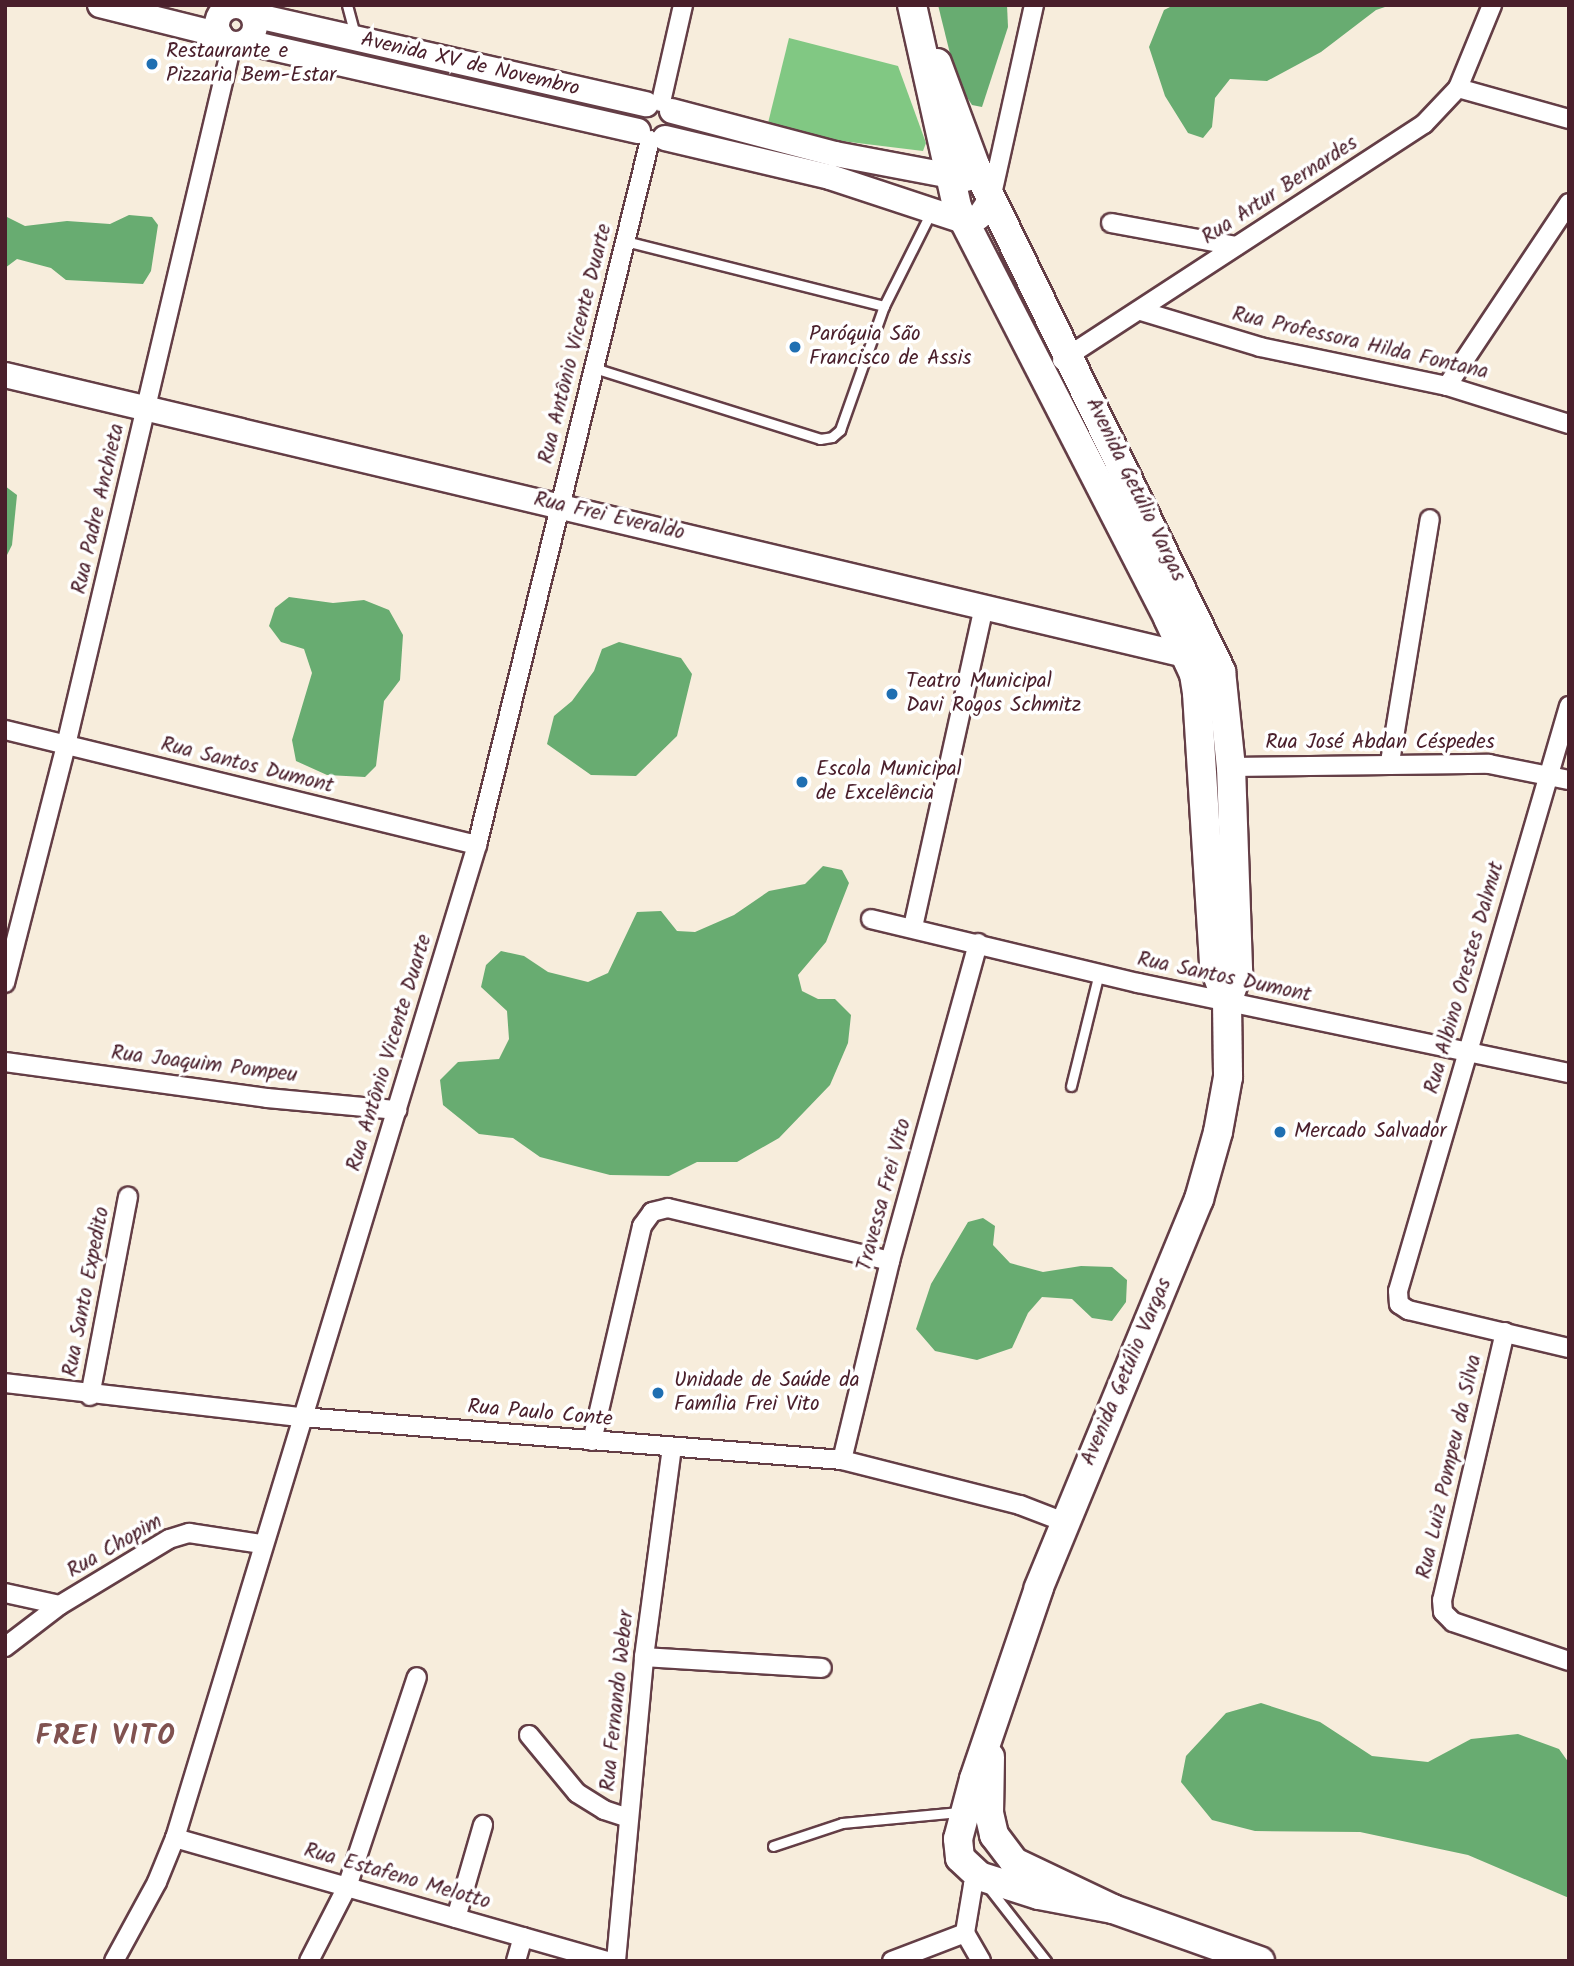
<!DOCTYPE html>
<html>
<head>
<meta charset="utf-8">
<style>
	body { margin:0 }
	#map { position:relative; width:1574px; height:1966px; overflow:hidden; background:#f7eddc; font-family:Kalam,sans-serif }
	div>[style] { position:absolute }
	.green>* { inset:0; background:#81c883 }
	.forest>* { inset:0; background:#68ac71 }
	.roads { filter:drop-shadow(2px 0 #643e46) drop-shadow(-2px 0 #643e46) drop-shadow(0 2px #643e46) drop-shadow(0 -2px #643e46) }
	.lane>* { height:9px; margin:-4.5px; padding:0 4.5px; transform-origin:4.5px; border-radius:4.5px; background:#fff }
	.street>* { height:18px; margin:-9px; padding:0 9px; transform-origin:9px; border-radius:9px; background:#fff }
	.secondary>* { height:24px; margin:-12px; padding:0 12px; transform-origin:12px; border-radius:12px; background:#fff }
	.secondary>.ring { margin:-12px; padding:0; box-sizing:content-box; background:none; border:24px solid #fff; border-radius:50% }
	.primary>* { height:28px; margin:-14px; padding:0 14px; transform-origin:14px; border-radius:14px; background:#fff }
	.dots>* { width:19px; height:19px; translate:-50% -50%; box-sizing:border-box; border:4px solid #fff; border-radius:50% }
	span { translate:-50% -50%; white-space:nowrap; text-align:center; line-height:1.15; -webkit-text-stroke:7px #fff; paint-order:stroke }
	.poi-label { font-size:21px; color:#4a1f2b }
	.left { translate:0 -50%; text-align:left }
	.street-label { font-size:21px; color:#4a1f2b }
	.district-label { font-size:28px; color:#805250; font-weight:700; letter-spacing:2px }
	.frame { position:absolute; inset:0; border:7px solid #4a1f2b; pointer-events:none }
</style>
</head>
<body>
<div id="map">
	<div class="green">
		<i style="clip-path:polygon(789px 38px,898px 66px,926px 143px,923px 151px,833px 140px,768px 123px)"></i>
	</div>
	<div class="forest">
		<i style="clip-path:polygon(938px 5px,1007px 5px,1008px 27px,982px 107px,972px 105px,957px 82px)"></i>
		<i style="clip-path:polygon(1174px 5px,1391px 5px,1376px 10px,1321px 52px,1267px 81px,1230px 79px,1215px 98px,1212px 127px,1203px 138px,1188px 133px,1165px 96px,1149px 47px,1164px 10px)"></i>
		<i style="clip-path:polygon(129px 215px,152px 217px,158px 225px,151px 271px,143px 284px,66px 280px,51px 268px,17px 259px,5px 268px,5px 216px,25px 226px,67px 221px,110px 224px)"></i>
		<i style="clip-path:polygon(5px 486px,17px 495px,12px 545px,5px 559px)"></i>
		<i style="clip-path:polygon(289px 597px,333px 603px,364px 600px,389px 610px,403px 635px,400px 680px,384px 701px,376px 766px,365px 777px,327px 775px,296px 761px,292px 740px,312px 673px,304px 649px,281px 642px,269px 626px,275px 608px)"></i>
		<i style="clip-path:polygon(619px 642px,681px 658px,692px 674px,677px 736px,636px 776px,591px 775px,547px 744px,554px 716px,572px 701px,594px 671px,602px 649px)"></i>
		<i style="clip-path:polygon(823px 866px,842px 870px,849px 883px,826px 942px,798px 975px,802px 991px,818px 999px,835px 999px,851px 1015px,848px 1043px,830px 1085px,779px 1138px,737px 1162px,697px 1162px,669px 1176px,610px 1175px,540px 1157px,513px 1138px,479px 1134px,443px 1105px,440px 1080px,458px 1062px,499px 1059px,509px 1039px,507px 1011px,481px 987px,486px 965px,501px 951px,524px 956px,548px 972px,588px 982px,608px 973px,637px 912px,661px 911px,677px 931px,695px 932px,734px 915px,769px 891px,805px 884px)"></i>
		<i style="clip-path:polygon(983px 1218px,995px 1226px,993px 1245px,1010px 1263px,1043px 1272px,1081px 1266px,1112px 1267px,1127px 1280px,1126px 1302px,1112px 1321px,1092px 1318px,1072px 1299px,1042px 1297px,1028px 1313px,1012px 1348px,977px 1360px,935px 1351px,916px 1329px,931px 1284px,968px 1222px)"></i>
		<i style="clip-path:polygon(1261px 1703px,1320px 1722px,1372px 1756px,1428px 1762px,1471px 1739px,1518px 1734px,1559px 1749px,1569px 1763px,1569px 1898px,1468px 1855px,1360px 1832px,1255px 1831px,1212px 1820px,1181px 1782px,1186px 1756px,1226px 1713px)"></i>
	</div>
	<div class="roads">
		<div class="lane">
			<i style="left:347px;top:5px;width:30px;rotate:75deg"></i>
			<i style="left:884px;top:306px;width:105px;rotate:-63.4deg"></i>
			<i style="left:594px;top:368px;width:237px;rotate:17.4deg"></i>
			<i style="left:820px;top:439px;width:12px;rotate:-9deg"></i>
			<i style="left:832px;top:437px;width:11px;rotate:-41deg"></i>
			<i style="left:840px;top:430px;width:132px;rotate:-70.5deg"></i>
			<i style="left:884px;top:306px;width:267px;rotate:-165.9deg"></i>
			<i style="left:1071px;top:1086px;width:116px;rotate:-76.1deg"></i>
			<i style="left:773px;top:1846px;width:73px;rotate:-18.4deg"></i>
			<i style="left:842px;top:1823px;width:118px;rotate:-5.4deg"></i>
			<i style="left:989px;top:1888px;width:93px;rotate:52deg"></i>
		</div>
		<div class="street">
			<i style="left:241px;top:6px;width:1px;rotate:-90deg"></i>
			<i style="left:1458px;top:88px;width:115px;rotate:15.6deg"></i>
			<i style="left:661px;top:102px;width:99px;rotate:-77.2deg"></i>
			<i style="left:991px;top:199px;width:199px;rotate:-77.5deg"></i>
			<i style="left:1111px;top:223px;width:127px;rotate:10.4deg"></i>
			<i style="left:1141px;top:311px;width:124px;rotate:16.8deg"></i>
			<i style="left:1260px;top:347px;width:191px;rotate:11.8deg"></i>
			<i style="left:1447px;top:386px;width:128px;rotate:17.3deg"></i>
			<i style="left:1062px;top:360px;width:432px;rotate:-33.1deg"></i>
			<i style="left:1424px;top:124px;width:50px;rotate:-46.6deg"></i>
			<i style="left:1458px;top:88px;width:90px;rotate:-67.7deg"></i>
			<i style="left:1447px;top:386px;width:220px;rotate:-56.3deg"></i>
			<i style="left:1569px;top:706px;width:609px;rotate:106.29deg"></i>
			<i style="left:1398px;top:1291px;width:13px;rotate:86deg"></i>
			<i style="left:1399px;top:1304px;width:11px;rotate:34deg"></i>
			<i style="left:1408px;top:1310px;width:165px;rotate:13.3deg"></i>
			<i style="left:5px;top:730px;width:486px;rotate:13.7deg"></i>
			<i style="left:1390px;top:762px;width:246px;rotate:-80.7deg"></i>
			<i style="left:1231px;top:767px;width:258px;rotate:-0.7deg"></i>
			<i style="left:1489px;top:764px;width:82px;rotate:11.3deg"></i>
			<i style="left:871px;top:919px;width:275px;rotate:13.5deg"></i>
			<i style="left:1138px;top:983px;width:440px;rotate:11.8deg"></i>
			<i style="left:913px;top:927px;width:329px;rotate:-77.5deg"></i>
			<i style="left:5px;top:983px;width:246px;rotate:-75.6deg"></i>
			<i style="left:66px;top:745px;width:720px;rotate:-76.68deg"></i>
			<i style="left:5px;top:1062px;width:264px;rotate:7.8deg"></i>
			<i style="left:267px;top:1098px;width:131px;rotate:5.3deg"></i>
			<i style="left:1505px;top:1332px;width:275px;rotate:103.2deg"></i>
			<i style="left:1442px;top:1600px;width:12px;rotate:85deg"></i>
			<i style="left:1443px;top:1612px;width:14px;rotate:45deg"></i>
			<i style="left:1453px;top:1622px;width:122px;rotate:18.6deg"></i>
			<i style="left:5px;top:1383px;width:298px;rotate:6.6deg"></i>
			<i style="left:301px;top:1417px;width:543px;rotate:4.54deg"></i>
			<i style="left:842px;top:1460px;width:184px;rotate:14.2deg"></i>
			<i style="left:1020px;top:1505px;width:47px;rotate:21.1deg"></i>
			<i style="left:90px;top:1396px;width:203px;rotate:-79.2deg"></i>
			<i style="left:592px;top:1441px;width:221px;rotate:-76.9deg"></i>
			<i style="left:642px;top:1226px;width:17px;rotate:-54deg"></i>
			<i style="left:652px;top:1212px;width:16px;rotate:-14deg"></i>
			<i style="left:668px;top:1208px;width:228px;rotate:13.4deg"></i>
			<i style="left:842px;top:1460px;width:205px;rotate:-76.4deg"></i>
			<i style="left:890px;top:1261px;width:330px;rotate:-74.5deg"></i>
			<i style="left:5px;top:1593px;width:56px;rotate:12.3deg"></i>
			<i style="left:5px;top:1647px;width:69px;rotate:-37.4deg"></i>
			<i style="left:60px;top:1605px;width:127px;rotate:-31.2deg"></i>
			<i style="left:169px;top:1539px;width:21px;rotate:-17deg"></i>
			<i style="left:189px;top:1533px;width:74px;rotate:8.6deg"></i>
			<i style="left:644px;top:1657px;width:178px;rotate:3.5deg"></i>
			<i style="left:529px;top:1735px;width:75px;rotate:50.4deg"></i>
			<i style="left:577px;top:1793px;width:32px;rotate:32deg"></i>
			<i style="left:604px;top:1810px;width:25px;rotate:18deg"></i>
			<i style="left:175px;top:1838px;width:449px;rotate:15.9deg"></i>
			<i style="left:979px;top:1876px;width:11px;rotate:124deg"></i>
			<i style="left:973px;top:1885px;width:49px;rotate:99.5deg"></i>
			<i style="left:965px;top:1933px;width:32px;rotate:60deg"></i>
			<i style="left:456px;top:1918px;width:97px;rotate:-73.8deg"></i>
			<i style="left:114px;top:1961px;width:90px;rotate:-61.4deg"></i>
			<i style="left:157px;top:1882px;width:48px;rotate:-67.8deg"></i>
			<i style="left:175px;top:1838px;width:1038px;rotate:-73.08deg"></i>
			<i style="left:477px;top:845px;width:726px;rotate:-76.21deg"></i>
			<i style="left:309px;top:1961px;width:83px;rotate:-62.8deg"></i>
			<i style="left:347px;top:1887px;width:221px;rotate:-71.6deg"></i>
			<i style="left:516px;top:1961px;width:25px;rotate:-74deg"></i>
			<i style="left:616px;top:1961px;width:305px;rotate:-84.7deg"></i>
			<i style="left:644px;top:1657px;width:212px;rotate:-82.4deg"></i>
			<i style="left:892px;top:1961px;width:78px;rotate:-21deg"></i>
		</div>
		<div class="secondary">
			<i style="left:100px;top:5px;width:124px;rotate:14deg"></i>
			<i class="ring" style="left:217px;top:6px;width:14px;height:14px"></i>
			<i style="left:253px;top:15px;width:403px;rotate:12.8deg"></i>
			<i style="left:246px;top:42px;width:402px;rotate:12.8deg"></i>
			<i style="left:672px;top:111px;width:169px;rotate:14.8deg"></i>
			<i style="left:835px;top:154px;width:134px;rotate:10.7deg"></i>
			<i style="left:665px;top:138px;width:170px;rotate:13.3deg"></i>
			<i style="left:830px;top:177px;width:140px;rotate:18.3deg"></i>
			<i style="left:963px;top:221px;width:16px;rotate:-14deg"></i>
			<i style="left:979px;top:217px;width:22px;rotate:-56deg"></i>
			<i style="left:5px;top:375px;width:1213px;rotate:13.35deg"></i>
			<i style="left:1185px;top:655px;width:15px;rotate:-4deg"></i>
		</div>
		<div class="primary">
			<i style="left:912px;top:5px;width:207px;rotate:77.4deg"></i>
			<i style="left:957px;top:207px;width:462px;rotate:62.8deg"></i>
			<i style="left:1168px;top:618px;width:62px;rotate:65.1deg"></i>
			<i style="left:1194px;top:674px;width:19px;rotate:81deg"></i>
			<i style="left:1197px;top:693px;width:274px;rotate:86.4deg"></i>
			<i style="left:1214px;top:966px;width:38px;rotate:70deg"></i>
			<i style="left:1227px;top:1002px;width:75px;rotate:89.2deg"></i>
			<i style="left:1228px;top:1077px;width:56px;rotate:100.3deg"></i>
			<i style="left:1218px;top:1132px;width:70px;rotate:105.8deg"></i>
			<i style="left:1199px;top:1199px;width:421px;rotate:112.4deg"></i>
			<i style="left:1039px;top:1588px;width:202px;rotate:108.8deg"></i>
			<i style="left:974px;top:1779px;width:62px;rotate:104.9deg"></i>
			<i style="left:958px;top:1839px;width:19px;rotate:84deg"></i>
			<i style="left:960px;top:1858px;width:26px;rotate:43deg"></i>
			<i style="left:979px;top:1876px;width:63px;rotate:17.6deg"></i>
			<i style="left:1039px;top:1895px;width:75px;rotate:10.7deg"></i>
			<i style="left:937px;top:63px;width:109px;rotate:69.6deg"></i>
			<i style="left:975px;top:165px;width:563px;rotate:64.07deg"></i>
			<i style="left:1221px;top:671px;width:97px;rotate:84.1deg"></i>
			<i style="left:1231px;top:767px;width:205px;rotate:88deg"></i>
			<i style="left:1238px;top:972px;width:32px;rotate:110deg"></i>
			<i style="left:990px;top:1757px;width:56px;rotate:91deg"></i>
			<i style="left:989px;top:1813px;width:23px;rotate:77deg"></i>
			<i style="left:994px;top:1835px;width:34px;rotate:53deg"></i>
			<i style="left:1014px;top:1862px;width:110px;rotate:25.4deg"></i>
			<i style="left:1113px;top:1909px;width:156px;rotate:19.5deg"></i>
		</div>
	</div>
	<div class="dots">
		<i style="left:152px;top:64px;background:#1f6fb2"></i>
		<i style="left:795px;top:347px;background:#1f6fb2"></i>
		<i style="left:892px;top:694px;background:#1f6fb2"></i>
		<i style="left:802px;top:782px;background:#1f6fb2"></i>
		<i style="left:1280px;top:1132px;background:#1f6fb2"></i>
		<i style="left:658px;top:1393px;background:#1f6fb2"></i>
	</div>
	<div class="poi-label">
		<span class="left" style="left:166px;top:64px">Restaurante e<br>Pizzaria Bem-Estar</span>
		<span class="left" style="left:809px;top:347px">Paróquia São<br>Francisco de Assis</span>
		<span class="left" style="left:906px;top:694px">Teatro Municipal<br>Davi Rogos Schmitz</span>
		<span class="left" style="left:816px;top:782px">Escola Municipal<br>de Excelência</span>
		<span class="left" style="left:1294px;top:1132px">Mercado Salvador</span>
		<span class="left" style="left:674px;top:1393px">Unidade de Saúde da<br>Família Frei Vito</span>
	</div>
	<div class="street-label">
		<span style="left:470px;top:65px;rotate:13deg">Avenida XV de Novembro</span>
		<span style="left:1280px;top:191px;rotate:-33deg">Rua Artur Bernardes</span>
		<span style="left:576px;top:344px;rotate:-76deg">Rua Antônio Vicente Duarte</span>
		<span style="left:1360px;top:344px;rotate:13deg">Rua Professora Hilda Fontana</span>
		<span style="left:1135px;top:490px;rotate:64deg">Avenida Getúlio Vargas</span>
		<span style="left:99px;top:509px;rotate:-77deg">Rua Padre Anchieta</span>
		<span style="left:609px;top:517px;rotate:13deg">Rua Frei Everaldo</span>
		<span style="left:1380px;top:743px">Rua José Abdan Céspedes</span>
		<span style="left:247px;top:766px;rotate:14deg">Rua Santos Dumont</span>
		<span style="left:1224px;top:978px;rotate:12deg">Rua Santos Dumont</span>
		<span style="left:1465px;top:978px;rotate:-74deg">Rua Albino Orestes Dalmut</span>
		<span style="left:390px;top:1053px;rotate:-73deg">Rua Antônio Vicente Duarte</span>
		<span style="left:204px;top:1065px;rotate:7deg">Rua Joaquim Pompeu</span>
		<span style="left:885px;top:1195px;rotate:-75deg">Travessa Frei Vito</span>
		<span style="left:87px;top:1292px;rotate:-79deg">Rua Santo Expedito</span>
		<span style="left:1127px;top:1372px;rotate:-67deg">Avenida Getúlio Vargas</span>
		<span style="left:540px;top:1414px;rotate:5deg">Rua Paulo Conte</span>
		<span style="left:1450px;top:1467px;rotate:-77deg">Rua Luiz Pompeu da Silva</span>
		<span style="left:115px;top:1547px;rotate:-30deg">Rua Chopim</span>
		<span style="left:618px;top:1701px;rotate:-84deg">Rua Fernando Weber</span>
		<span style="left:397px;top:1877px;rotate:16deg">Rua Estafeno Melotto</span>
	</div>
	<div class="district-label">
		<span style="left:106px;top:1737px">FREI VITO</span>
	</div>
	<div class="frame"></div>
</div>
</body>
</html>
